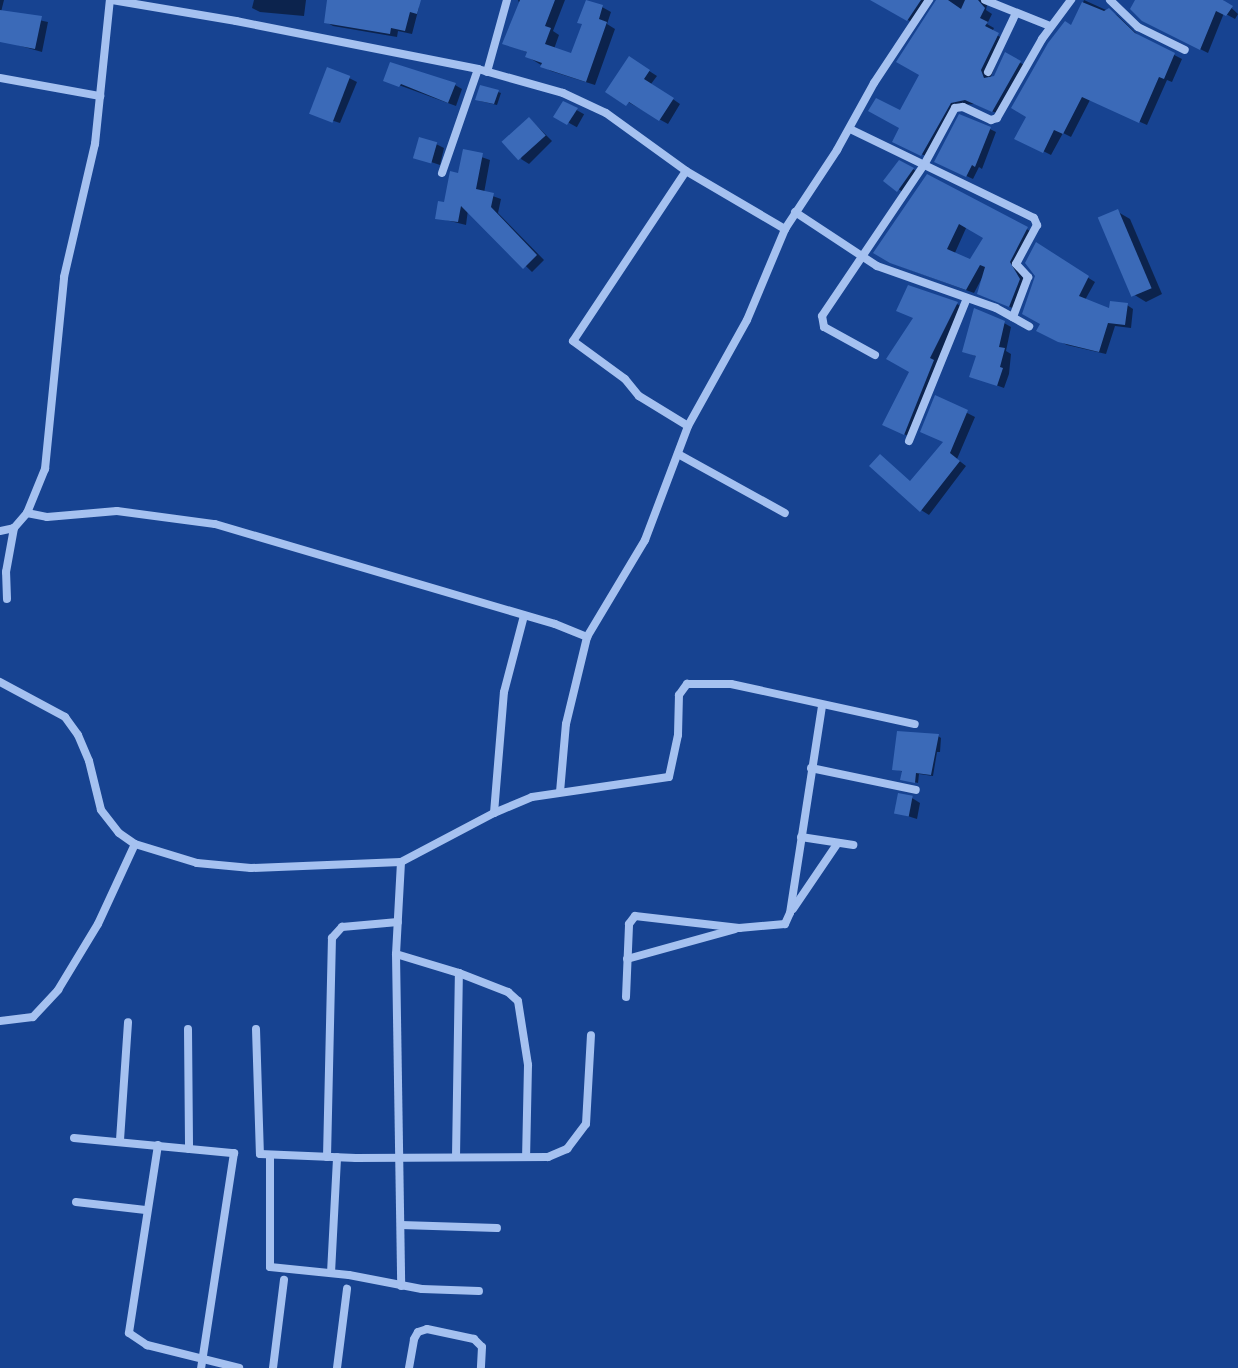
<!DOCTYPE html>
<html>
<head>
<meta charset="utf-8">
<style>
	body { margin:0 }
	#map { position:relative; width:1238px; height:1368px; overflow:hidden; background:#174391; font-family:"PT Sans",sans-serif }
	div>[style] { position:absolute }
	.shadow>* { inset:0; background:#0007; transform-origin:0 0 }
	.building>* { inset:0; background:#3b6ab8; transform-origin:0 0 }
	.minor>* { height:8px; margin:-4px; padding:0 4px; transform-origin:4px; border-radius:4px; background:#a5c1f0 }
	span { translate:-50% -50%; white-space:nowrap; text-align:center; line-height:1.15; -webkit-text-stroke:7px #174391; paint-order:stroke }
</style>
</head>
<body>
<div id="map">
	<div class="shadow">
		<i style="clip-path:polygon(0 0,4px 0,1px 12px,48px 22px,42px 52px,0 40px)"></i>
		<i style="clip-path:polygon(254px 0,306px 0,304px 16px,260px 12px,252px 8px)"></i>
		<i style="clip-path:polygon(329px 0,407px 0,419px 7px,412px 34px,398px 31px,397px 37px,333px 26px,326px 22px)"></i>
		<i style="clip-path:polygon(518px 0,565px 0,553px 31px,559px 35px,554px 49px,573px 56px,602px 7px,611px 12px,607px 24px,615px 29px,595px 85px,551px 71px,528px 57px,529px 53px,504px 43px,520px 5px)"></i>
		<i style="clip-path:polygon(881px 0,932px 0,915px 24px,879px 3px)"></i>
		<i style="clip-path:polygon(938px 0,988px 0,986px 10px,992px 14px,987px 24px,994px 28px,992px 32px,1005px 40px,990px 79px,994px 79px,1006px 55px,1028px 67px,1001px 115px,975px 104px,960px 105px,930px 158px,902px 145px,901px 113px,922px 75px)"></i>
		<i style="clip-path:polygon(1084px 0,1117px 15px,1141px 38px,1182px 59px,1172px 82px,1167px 80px,1147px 125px,1090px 100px,1071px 137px,1063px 133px,1051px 155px,1025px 142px)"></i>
		<i style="clip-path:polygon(1137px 0,1223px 0,1238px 14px,1235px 19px,1224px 13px,1208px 53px,1152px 25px)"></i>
		<i style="clip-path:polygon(629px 58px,657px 76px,651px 84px,680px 104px,668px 124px,608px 91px)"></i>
		<i style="clip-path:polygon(349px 78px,357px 82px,340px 123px,318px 116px)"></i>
		<i style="clip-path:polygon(385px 80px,455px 85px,462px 89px,456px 106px)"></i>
		<i style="clip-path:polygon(498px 92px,501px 93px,497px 105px,480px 101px)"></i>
		<i style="left:564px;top:103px;width:23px;height:15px;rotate:29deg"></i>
		<i style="clip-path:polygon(530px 119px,552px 141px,529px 164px,521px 159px)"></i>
		<i style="clip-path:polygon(990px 129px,996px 132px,982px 169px,979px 167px,973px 179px,943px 165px)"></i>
		<i style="clip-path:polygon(436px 144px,444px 148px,440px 165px,416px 157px)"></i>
		<i style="clip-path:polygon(464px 151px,490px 160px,484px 193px,501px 199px,498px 213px,544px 260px,532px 272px,468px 210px,466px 225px,438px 218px,459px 175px)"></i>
		<i style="clip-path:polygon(913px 169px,920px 174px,906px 194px,886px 181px)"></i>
		<i style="clip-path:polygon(evenodd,927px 176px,1034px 233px,1016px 267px,1027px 284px,1017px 310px,987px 297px,982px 278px,974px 293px,900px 266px,876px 252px,927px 176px,967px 226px,986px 238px,970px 262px,954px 255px,967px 226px)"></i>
		<i style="clip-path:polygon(1118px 212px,1130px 219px,1162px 294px,1146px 302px,1133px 294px)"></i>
		<i style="clip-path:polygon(1036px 245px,1095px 282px,1085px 300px,1111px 311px,1127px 305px,1133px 309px,1131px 328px,1115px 326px,1106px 354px,1067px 345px,1045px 334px)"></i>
		<i style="clip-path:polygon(957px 304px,964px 308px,912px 438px,892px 428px,912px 371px,915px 318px)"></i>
		<i style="clip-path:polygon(1004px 323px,1011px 327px,1006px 351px,1011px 354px,1009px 374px,1004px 388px,971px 376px,978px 357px,964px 351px)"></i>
		<i style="clip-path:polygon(936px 397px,975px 417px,957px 459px,966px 466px,929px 515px,921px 510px,911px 483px,945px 442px)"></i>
		<i style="clip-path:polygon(938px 736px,941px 738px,940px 752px,937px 752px,933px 776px,919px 774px,918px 783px,906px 780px,904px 772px,894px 769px)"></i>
		<i style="clip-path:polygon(912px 798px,920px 803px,917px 819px,898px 813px)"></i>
	</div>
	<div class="building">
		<i style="clip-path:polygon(327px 0,421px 0,417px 14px,410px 12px,405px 31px,391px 28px,390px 34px,324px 23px)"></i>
		<i style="clip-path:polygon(520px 0,555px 0,545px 26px,551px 28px,545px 44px,571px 53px,582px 24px,577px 23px,586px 0,603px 5px,599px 19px,607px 22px,586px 82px,540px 67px,542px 63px,525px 57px,527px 52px,502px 44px)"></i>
		<i style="clip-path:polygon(870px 0,921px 0,907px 21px)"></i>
		<i style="clip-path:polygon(936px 0,948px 0,961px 9px,965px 0,978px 0,985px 8px,980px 18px,988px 22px,985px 26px,999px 33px,981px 70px,984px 78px,994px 76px,1005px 52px,1021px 61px,992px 112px,965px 100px,951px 103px,921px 156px,892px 142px,899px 128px,868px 111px,876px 98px,900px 110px,919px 75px,896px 62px)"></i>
		<i style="clip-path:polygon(1135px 0,1223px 0,1233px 6px,1226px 16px,1216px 11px,1200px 50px,1142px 21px,1130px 9px)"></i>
		<i style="clip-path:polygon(1082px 2px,1104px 11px,1109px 8px,1135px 33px,1175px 53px,1164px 79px,1159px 77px,1139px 123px,1082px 97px,1063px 134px,1054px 130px,1043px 153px,1014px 139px,1026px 117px,1011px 108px,1048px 43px,1065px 21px,1071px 25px)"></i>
		<i style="clip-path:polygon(0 10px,42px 16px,35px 49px,0 42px)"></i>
		<i style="clip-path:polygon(629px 56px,650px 70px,644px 79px,674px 98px,659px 121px,629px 102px,626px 106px,605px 92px)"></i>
		<i style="clip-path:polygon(390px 62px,456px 83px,448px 103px,401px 84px,399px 87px,383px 81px)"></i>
		<i style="left:327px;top:67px;width:25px;height:50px;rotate:21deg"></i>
		<i style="clip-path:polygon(480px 85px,499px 90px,494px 104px,475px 100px)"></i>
		<i style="clip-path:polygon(563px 101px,578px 108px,567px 125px,553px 117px)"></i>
		<i style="clip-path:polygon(959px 114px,991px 127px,975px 167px,972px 165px,966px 177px,934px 162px)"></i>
		<i style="left:529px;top:117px;width:25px;height:37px;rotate:48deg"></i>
		<i style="left:419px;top:137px;width:19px;height:22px;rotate:16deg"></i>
		<i style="clip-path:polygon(463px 149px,483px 153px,476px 189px,494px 193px,491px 207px,537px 255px,523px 269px,461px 206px,458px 222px,435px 219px,438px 201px,444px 202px,450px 171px,458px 173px)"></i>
		<i style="clip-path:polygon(899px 160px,914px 168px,897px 192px,883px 181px)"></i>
		<i style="clip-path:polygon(evenodd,927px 174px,1028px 227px,1010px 262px,1020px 279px,1009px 307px,977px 294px,985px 267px,980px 265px,966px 290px,890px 263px,873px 253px,927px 174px,959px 224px,983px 238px,970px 259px,947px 249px,959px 224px)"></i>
		<i style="left:1118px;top:209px;width:86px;height:22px;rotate:67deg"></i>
		<i style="clip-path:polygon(1036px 242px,1089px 276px,1079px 296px,1109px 308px,1110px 301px,1128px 303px,1125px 325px,1108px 323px,1099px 352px,1058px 342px,1036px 331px,1040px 324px,1022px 314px,1035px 276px,1025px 263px)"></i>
		<i style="clip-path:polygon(908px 285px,958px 302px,930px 358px,934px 360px,904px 435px,882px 425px,909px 372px,886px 359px,913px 318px,896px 311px)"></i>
		<i style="clip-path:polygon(974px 308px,1005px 321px,999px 347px,1005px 348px,1000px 367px,1003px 368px,997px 386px,969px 377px,976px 356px,962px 352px)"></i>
		<i style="clip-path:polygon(935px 395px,968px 410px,950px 453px,960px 461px,920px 512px,869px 466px,880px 454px,910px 481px,943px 442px,920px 432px)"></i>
		<i style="clip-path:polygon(897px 731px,939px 734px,931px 775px,916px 773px,915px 783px,900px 780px,902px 771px,892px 770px)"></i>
		<i style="left:898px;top:793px;width:15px;height:21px;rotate:11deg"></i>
	</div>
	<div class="minor">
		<i style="left:112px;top:0;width:126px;rotate:9.6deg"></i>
		<i style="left:236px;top:21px;width:247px;rotate:11.2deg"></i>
		<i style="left:478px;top:69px;width:88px;rotate:15.8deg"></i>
		<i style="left:563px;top:93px;width:47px;rotate:24.9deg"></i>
		<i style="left:606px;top:113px;width:99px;rotate:35.9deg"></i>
		<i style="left:686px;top:171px;width:115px;rotate:30.4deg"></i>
		<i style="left:985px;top:0;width:70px;rotate:21.8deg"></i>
		<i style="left:1110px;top:0;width:39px;rotate:44deg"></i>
		<i style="left:1138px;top:27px;width:52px;rotate:26.1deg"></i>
		<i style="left:487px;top:72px;width:75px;rotate:-74.5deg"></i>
		<i style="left:988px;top:72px;width:65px;rotate:-64.6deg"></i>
		<i style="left:0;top:78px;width:102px;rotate:10.2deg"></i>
		<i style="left:850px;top:129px;width:204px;rotate:25.8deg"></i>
		<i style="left:1034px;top:218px;width:8px;rotate:67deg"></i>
		<i style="left:1037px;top:225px;width:44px;rotate:118.3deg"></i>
		<i style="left:1016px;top:264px;width:18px;rotate:47deg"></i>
		<i style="left:1028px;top:277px;width:43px;rotate:110.6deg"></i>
		<i style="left:686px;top:171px;width:204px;rotate:123.6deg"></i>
		<i style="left:573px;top:341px;width:64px;rotate:36.2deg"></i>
		<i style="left:625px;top:379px;width:22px;rotate:51deg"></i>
		<i style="left:639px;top:396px;width:57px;rotate:31.5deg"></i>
		<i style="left:442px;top:173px;width:110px;rotate:-70.9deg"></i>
		<i style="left:795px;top:212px;width:98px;rotate:33.4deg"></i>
		<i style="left:877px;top:266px;width:126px;rotate:19.4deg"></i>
		<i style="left:996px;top:308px;width:38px;rotate:29deg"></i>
		<i style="left:875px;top:355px;width:58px;rotate:-151.2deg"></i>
		<i style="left:824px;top:327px;width:11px;rotate:-100deg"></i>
		<i style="left:822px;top:316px;width:182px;rotate:-56deg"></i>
		<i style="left:924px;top:165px;width:65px;rotate:-61.5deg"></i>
		<i style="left:955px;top:108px;width:8px;rotate:-7deg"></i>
		<i style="left:963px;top:107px;width:31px;rotate:25deg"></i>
		<i style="left:991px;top:120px;width:6px;rotate:-18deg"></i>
		<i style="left:997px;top:118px;width:91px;rotate:-60.3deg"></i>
		<i style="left:1042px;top:39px;width:49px;rotate:-53.4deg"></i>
		<i style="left:909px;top:441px;width:154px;rotate:-67.9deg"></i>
		<i style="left:678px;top:454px;width:122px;rotate:28.9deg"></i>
		<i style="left:27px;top:513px;width:20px;rotate:11deg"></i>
		<i style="left:47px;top:517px;width:70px;rotate:-4.9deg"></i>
		<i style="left:117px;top:511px;width:99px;rotate:7.6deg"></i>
		<i style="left:215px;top:524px;width:354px;rotate:16.4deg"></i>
		<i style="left:555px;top:624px;width:35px;rotate:22deg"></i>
		<i style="left:0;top:531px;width:14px;rotate:-12deg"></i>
		<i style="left:14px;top:528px;width:20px;rotate:-49deg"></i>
		<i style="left:27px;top:513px;width:48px;rotate:-67.8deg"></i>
		<i style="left:45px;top:469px;width:193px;rotate:-84.3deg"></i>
		<i style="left:64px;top:277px;width:137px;rotate:-76.9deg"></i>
		<i style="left:95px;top:144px;width:145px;rotate:-84.1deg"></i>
		<i style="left:7px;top:599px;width:27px;rotate:-92deg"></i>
		<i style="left:6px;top:572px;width:45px;rotate:-79.7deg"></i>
		<i style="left:0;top:682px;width:74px;rotate:28.3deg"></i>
		<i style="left:65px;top:717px;width:22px;rotate:54deg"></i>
		<i style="left:78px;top:735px;width:28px;rotate:67deg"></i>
		<i style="left:89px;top:761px;width:50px;rotate:76.2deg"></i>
		<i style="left:101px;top:810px;width:29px;rotate:52deg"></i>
		<i style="left:119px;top:833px;width:19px;rotate:35deg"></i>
		<i style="left:811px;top:768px;width:107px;rotate:11.8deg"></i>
		<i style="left:560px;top:792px;width:68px;rotate:-85deg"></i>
		<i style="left:566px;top:724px;width:89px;rotate:-76.4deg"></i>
		<i style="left:587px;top:637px;width:113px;rotate:-59.1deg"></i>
		<i style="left:645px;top:540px;width:122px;rotate:-69.3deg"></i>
		<i style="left:688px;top:426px;width:121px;rotate:-60.9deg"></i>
		<i style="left:747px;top:320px;width:99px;rotate:-67.3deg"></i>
		<i style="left:785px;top:229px;width:95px;rotate:-56.6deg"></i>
		<i style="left:837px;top:150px;width:77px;rotate:-61.1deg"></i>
		<i style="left:874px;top:83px;width:100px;rotate:-56.5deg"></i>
		<i style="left:494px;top:813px;width:121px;rotate:-85.3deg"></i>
		<i style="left:504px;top:692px;width:79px;rotate:-75.3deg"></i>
		<i style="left:801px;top:837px;width:53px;rotate:8.7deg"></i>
		<i style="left:401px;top:862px;width:92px;rotate:93.1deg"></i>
		<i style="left:396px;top:954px;width:332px;rotate:89.1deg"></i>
		<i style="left:793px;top:909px;width:78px;rotate:-55.9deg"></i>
		<i style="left:396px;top:954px;width:66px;rotate:16.8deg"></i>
		<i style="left:459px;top:973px;width:53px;rotate:21.2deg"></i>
		<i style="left:508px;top:992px;width:13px;rotate:42deg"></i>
		<i style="left:518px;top:1001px;width:65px;rotate:81.1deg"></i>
		<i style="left:528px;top:1065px;width:92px;rotate:91.2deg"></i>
		<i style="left:627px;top:959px;width:112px;rotate:-15.5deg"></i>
		<i style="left:626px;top:997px;width:73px;rotate:-87.6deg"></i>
		<i style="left:629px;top:924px;width:10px;rotate:-53deg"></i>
		<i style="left:635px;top:916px;width:105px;rotate:6.6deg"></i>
		<i style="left:739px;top:928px;width:46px;rotate:-5deg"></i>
		<i style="left:785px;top:924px;width:12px;rotate:-66deg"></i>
		<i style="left:790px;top:913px;width:209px;rotate:-81.2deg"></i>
		<i style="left:0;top:1021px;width:33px;rotate:-7deg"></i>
		<i style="left:33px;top:1017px;width:37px;rotate:-47deg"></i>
		<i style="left:58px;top:990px;width:77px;rotate:-58.8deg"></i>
		<i style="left:98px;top:924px;width:88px;rotate:-65.2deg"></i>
		<i style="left:135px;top:844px;width:65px;rotate:17deg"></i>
		<i style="left:197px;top:863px;width:54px;rotate:5.3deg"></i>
		<i style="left:251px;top:868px;width:150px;rotate:-2.3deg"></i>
		<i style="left:401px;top:862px;width:105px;rotate:-27.8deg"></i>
		<i style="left:494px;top:813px;width:41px;rotate:-22.8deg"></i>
		<i style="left:532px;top:797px;width:138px;rotate:-8.3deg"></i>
		<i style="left:669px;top:777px;width:43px;rotate:-77.9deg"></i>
		<i style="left:678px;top:735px;width:40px;rotate:-88.6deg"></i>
		<i style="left:679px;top:695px;width:14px;rotate:-54deg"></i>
		<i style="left:687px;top:684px;width:44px"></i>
		<i style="left:731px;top:684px;width:188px;rotate:12.3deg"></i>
		<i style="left:188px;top:1029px;width:120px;rotate:89.5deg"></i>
		<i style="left:256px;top:1029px;width:125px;rotate:88.2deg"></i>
		<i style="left:260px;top:1154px;width:96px;rotate:2.4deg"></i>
		<i style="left:356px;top:1158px;width:192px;rotate:-0.3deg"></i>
		<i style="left:548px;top:1157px;width:21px;rotate:-23deg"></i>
		<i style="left:567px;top:1149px;width:31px;rotate:-53deg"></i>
		<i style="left:586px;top:1124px;width:89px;rotate:-86.8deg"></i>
		<i style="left:74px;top:1138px;width:161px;rotate:5.4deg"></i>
		<i style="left:234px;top:1153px;width:218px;rotate:98.7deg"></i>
		<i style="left:120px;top:1140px;width:118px;rotate:-86.1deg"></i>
		<i style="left:158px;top:1145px;width:190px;rotate:98.8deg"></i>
		<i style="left:129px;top:1333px;width:22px;rotate:34deg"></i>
		<i style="left:147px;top:1345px;width:95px;rotate:14deg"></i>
		<i style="left:270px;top:1156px;width:111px;rotate:90deg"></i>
		<i style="left:270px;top:1267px;width:79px;rotate:5.8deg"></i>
		<i style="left:349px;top:1275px;width:74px;rotate:10.9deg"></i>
		<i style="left:422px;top:1289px;width:57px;rotate:2deg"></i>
		<i style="left:327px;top:1157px;width:219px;rotate:-88.7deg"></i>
		<i style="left:332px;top:938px;width:15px;rotate:-48deg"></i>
		<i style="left:342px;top:927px;width:56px;rotate:-5.1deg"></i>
		<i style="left:456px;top:1157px;width:184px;rotate:-89.1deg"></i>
		<i style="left:76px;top:1202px;width:70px;rotate:6.5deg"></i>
		<i style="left:401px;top:1225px;width:96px;rotate:1.8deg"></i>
		<i style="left:331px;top:1273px;width:116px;rotate:-87deg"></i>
		<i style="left:273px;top:1368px;width:89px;rotate:-82.9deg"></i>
		<i style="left:337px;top:1368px;width:80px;rotate:-82.8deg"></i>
		<i style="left:409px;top:1368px;width:29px;rotate:-80deg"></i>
		<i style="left:414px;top:1339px;width:8px;rotate:-60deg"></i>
		<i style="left:418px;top:1332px;width:9px;rotate:-18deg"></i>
		<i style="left:427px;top:1329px;width:48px;rotate:12deg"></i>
		<i style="left:474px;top:1339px;width:11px;rotate:45deg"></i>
		<i style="left:482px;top:1347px;width:21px;rotate:93deg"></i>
	</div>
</div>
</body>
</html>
